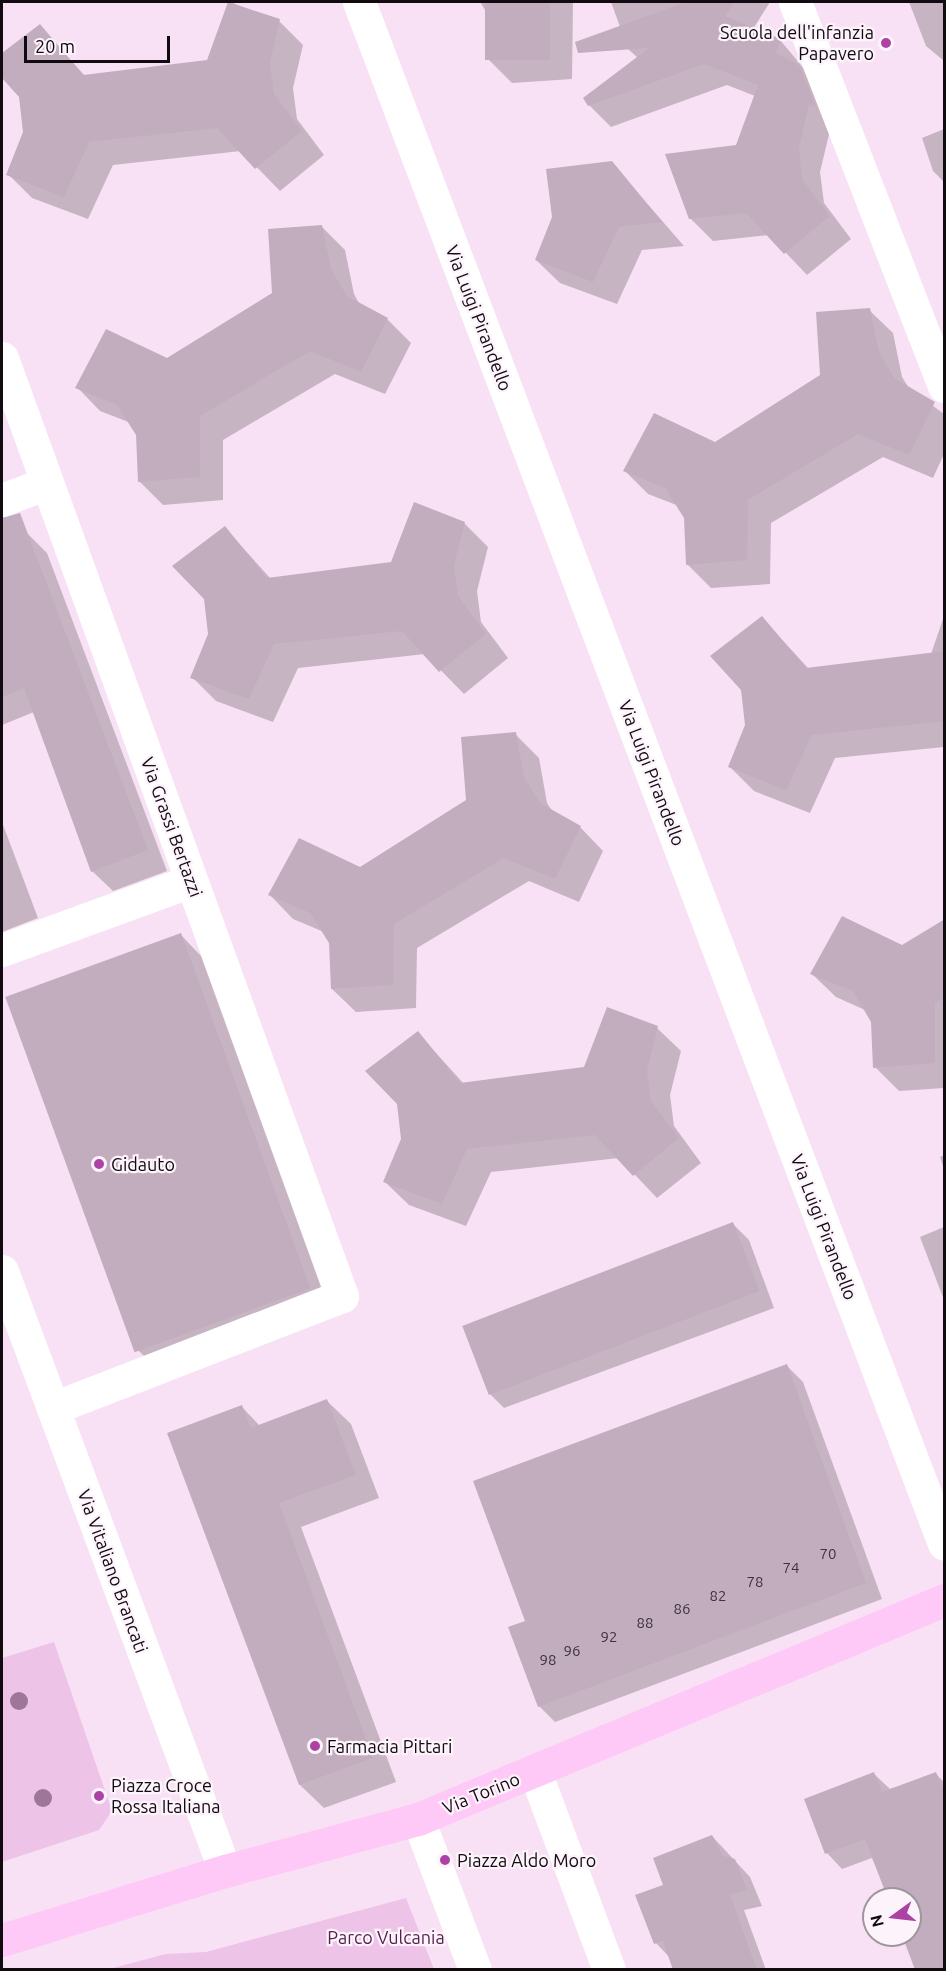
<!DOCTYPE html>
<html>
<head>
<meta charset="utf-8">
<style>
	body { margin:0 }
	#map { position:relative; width:946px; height:1971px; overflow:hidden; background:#f8e1f4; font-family:Ubuntu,sans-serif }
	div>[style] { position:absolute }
	.green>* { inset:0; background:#edc4e7 }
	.shadow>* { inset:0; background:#0003 }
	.building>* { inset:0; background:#c2adbf; transform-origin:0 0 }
	.minor>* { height:33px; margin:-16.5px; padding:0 16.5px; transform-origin:16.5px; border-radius:16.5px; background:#fff }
	.major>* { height:33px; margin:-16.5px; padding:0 16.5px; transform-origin:16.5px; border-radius:16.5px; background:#fec8f7 }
	.trees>* { width:18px; height:18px; margin:-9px; border-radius:50%; background:#9e769a }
	.dots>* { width:16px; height:16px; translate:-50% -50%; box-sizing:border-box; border:3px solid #fdf3fb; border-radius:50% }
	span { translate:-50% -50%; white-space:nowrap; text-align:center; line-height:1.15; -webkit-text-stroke:4.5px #fdf3fb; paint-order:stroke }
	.number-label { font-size:15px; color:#3d333c }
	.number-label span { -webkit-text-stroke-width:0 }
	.poi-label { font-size:18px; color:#110a10 }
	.right { translate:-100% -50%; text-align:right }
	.left { translate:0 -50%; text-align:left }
	.street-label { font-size:18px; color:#110a10 }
	.park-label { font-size:18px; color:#551f50 }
	.frame { position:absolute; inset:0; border:3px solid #110a10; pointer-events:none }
	.north { position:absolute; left:862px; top:1887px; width:60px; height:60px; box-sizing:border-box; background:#fdf3fb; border:2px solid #9f969d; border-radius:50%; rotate:255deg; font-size:16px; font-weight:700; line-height:24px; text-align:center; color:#110a10 }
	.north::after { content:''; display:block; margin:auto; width:21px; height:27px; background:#ac43a4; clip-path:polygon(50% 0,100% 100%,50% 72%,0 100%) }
	.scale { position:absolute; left:24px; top:36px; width:146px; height:27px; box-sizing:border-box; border:3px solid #110a10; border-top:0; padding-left:8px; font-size:18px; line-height:21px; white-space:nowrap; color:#110a10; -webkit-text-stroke:4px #fdf3fb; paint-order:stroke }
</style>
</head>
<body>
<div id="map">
	<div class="green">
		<i style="clip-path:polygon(54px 1642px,112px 1811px,99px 1830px,2px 1862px,2px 1658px)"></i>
		<i style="clip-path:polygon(406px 1898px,434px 1969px,109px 1969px,166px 1954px,206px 1952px)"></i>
	</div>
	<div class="shadow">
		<i style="clip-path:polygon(230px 2px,279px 21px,303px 45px,293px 88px,297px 119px,324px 155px,280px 191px,241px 151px,113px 165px,88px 219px,32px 198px,8px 174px,25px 132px,20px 96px,2px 76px,2px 55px,40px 26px,86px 77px,208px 61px)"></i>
		<i style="clip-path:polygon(480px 2px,573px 2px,572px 79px,512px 83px,488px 59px,487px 13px)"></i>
		<i style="clip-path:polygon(611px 2px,770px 2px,753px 29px,780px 40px,821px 89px,831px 126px,820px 172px,824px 203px,851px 239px,807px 275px,769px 235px,713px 241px,690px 218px,737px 146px,755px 96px,727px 85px,611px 127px,589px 105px,638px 58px,628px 49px)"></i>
		<i style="clip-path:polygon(909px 2px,944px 2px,944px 61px,926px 46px)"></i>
		<i style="clip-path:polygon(944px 129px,944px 182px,933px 171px,922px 138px)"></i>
		<i style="clip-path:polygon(611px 162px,684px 246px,642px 250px,617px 304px,560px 283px,536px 260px)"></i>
		<i style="clip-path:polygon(321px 226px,345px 250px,354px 294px,360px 305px,387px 319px,411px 343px,385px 394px,335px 374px,223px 440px,223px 500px,163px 505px,139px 481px,138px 434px,131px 423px,100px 411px,77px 387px,167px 360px,274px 294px)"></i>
		<i style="clip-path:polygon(869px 310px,893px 333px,902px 377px,909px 388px,944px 414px,944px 454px,933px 478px,883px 457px,771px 523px,770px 584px,711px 588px,687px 564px,686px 517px,679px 506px,648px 494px,625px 471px,715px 443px,822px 376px)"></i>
		<i style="clip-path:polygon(464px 523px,488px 547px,477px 591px,481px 622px,508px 658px,464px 694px,425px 654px,298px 668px,273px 722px,216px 701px,192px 677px,209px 634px,225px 528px,271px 579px,392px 564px)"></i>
		<i style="clip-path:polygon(26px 532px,47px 553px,167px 871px,113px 891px,92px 871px,34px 712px,2px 725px,2px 542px)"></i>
		<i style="clip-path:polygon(944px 616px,944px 747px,835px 758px,810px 813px,754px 791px,730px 767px,747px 725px,762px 618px,809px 669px,931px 654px)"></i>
		<i style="clip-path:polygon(515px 734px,539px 758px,547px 803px,553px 812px,580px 827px,603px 851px,579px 902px,529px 881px,417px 948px,416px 1008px,356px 1012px,332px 989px,331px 943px,324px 932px,293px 919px,270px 895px,360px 869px,467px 801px)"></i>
		<i style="clip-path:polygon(2px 822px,38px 918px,2px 932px)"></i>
		<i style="clip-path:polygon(944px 920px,944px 1088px,899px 1091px,875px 1067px,873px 1021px,865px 1010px,836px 997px,812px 974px,902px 947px)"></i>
		<i style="clip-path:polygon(181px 935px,201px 956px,329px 1309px,159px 1371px,138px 1350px)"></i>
		<i style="clip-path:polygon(657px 1028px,681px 1051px,670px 1095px,674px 1126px,701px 1163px,657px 1198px,619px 1158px,491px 1172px,466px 1226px,409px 1205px,385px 1182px,402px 1139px,418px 1033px,464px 1084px,585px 1068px)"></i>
		<i style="clip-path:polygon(944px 1155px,944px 1169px,940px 1157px)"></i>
		<i style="clip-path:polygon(732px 1223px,749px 1240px,774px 1308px,504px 1408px,488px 1392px)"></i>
		<i style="clip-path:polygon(944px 1227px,944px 1300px,920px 1237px)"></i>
		<i style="clip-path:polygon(787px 1366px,803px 1382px,882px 1599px,555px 1722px,539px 1706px)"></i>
		<i style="clip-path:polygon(327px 1401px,351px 1424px,379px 1498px,301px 1527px,396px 1782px,324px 1808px,300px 1785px,242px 1407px,260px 1426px)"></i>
		<i style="clip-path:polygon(874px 1774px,890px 1789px,936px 1774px,944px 1782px,944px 1970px,904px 1935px,910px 1935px,910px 1899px,890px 1899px,872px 1858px,842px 1869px,827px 1853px,806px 1800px)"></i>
		<i style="clip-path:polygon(712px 1836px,750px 1877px,762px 1906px,744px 1910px,766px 1970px,675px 1970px,671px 1959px,656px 1943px,665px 1885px)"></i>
	</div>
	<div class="building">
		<i style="clip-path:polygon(228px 2px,280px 19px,270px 63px,274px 94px,302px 131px,255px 169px,217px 128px,89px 142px,64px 197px,6px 175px,23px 132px,19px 97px,2px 78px,2px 53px,40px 24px,83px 75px,207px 60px)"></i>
		<i style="left:485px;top:2px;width:65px;height:58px"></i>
		<i style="clip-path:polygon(686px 2px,734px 2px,725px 16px,781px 39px,776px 53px,799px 65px,816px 107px,809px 104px,799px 148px,802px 179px,830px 216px,784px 254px,746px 213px,689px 219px,665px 154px,736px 145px,758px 85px,704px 64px,588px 106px,583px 98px,649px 48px,578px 53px,575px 42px)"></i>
		<i style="clip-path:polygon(612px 161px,662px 222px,619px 227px,593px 282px,535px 260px,552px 217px,546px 169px)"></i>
		<i style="clip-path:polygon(322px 225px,331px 269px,347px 296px,388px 318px,361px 372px,310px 351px,200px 416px,200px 477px,138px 482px,136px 435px,117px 405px,75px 388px,106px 329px,167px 358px,272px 293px,268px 229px)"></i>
		<i style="clip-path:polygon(870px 308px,879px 352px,894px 378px,935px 402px,909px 455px,858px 434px,748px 500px,747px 560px,686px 565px,684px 518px,665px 488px,623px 471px,654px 413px,715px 442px,820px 375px,816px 312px)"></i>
		<i style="clip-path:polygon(414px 502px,465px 522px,454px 566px,458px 596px,486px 634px,439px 672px,402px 631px,274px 644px,249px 699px,190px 678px,208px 634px,204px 599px,172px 566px,225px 526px,267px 578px,391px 562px)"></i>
		<i style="clip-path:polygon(20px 513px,148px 850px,91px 872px,24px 688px,2px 697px,2px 518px)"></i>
		<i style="clip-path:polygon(762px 616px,806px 668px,945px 651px,945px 721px,812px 735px,786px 790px,728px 767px,745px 725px,741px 690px,710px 656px)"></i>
		<i style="clip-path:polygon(516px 732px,524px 777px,540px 803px,581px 826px,555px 879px,504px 858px,394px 924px,393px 985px,331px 989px,329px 943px,310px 913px,268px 895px,299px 838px,360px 867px,466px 800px,461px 737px)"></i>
		<i style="clip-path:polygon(842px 916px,902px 945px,945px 919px,945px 997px,935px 1003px,935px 1063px,873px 1068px,871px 1022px,853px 991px,810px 974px)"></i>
		<i style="left:181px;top:933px;width:378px;height:187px;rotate:70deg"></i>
		<i style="clip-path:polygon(607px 1007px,658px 1026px,647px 1071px,651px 1101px,679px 1138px,633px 1176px,595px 1135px,467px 1149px,442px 1204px,383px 1182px,401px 1139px,397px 1104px,365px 1071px,418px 1031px,460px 1083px,584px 1067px)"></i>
		<i style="left:733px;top:1222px;width:74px;height:290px;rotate:69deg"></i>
		<i style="clip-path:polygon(787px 1364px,866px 1583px,538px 1707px,508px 1627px,525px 1621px,473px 1481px)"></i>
		<i style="clip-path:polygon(327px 1399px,356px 1475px,279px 1503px,373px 1758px,299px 1785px,167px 1433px,242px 1405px,251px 1428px)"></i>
		<i style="clip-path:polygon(874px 1772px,882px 1792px,936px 1772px,945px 1793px,945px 1970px,915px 1970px,902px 1935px,910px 1935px,910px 1899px,888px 1899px,865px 1839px,825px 1854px,804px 1799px)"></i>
		<i style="clip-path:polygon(712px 1835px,723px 1856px,735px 1859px,747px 1890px,730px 1894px,757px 1970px,673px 1970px,663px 1941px,654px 1944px,635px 1895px,663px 1885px,653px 1858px)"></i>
	</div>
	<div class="minor">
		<i style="left:359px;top:2px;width:1649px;rotate:69.22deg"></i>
		<i style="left:795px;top:2px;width:412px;rotate:68.8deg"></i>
		<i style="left:2px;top:358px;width:998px;rotate:70.08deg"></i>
		<i style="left:342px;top:1296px;width:310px;rotate:158.8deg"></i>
		<i style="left:2px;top:500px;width:48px;rotate:-20.7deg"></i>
		<i style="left:2px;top:950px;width:201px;rotate:-20.1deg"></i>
		<i style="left:2px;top:1271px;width:640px;rotate:69.61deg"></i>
		<i style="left:535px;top:1772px;width:211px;rotate:69.5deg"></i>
		<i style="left:418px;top:1819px;width:161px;rotate:69.3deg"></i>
	</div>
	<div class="major">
		<i style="left:2px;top:1940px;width:233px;rotate:-17.2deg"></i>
		<i style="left:225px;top:1871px;width:200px;rotate:-15.1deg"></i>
		<i style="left:418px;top:1819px;width:570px;rotate:-22.6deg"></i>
	</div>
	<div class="trees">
		<i style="left:19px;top:1701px"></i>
		<i style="left:43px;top:1798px"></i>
	</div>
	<div class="dots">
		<i style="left:886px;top:43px;background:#ac43a4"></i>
		<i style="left:99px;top:1164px;background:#ac43a4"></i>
		<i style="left:315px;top:1746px;background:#ac43a4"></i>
		<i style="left:99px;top:1796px;background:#ac43a4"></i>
		<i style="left:445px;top:1860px;background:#ac43a4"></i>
	</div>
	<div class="number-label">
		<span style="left:828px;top:1554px">70</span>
		<span style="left:791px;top:1568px">74</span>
		<span style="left:755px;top:1582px">78</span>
		<span style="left:718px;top:1596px">82</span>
		<span style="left:682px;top:1609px">86</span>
		<span style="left:645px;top:1623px">88</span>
		<span style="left:609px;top:1637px">92</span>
		<span style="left:572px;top:1651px">96</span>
		<span style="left:548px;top:1660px">98</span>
	</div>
	<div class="poi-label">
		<span class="right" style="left:874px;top:43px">Scuola dell'infanzia<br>Papavero</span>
		<span class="left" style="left:111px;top:1164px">Gidauto</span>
		<span class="left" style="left:327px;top:1746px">Farmacia Pittari</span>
		<span class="left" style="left:111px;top:1796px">Piazza Croce<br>Rossa Italiana</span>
		<span class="left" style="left:457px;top:1860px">Piazza Aldo Moro</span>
	</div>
	<div class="street-label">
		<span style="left:479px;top:318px;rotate:69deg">Via Luigi Pirandello</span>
		<span style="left:652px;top:773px;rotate:69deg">Via Luigi Pirandello</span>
		<span style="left:172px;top:827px;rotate:70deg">Via Grassi Bertazzi</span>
		<span style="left:824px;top:1227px;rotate:69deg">Via Luigi Pirandello</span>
		<span style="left:113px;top:1571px;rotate:70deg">Via Vitaliano Brancati</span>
		<span style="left:481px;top:1793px;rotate:-22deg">Via Torino</span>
	</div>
	<div class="park-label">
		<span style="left:386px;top:1937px">Parco Vulcania</span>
	</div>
	<div class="frame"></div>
	<div class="north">N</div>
	<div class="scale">20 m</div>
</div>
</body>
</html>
